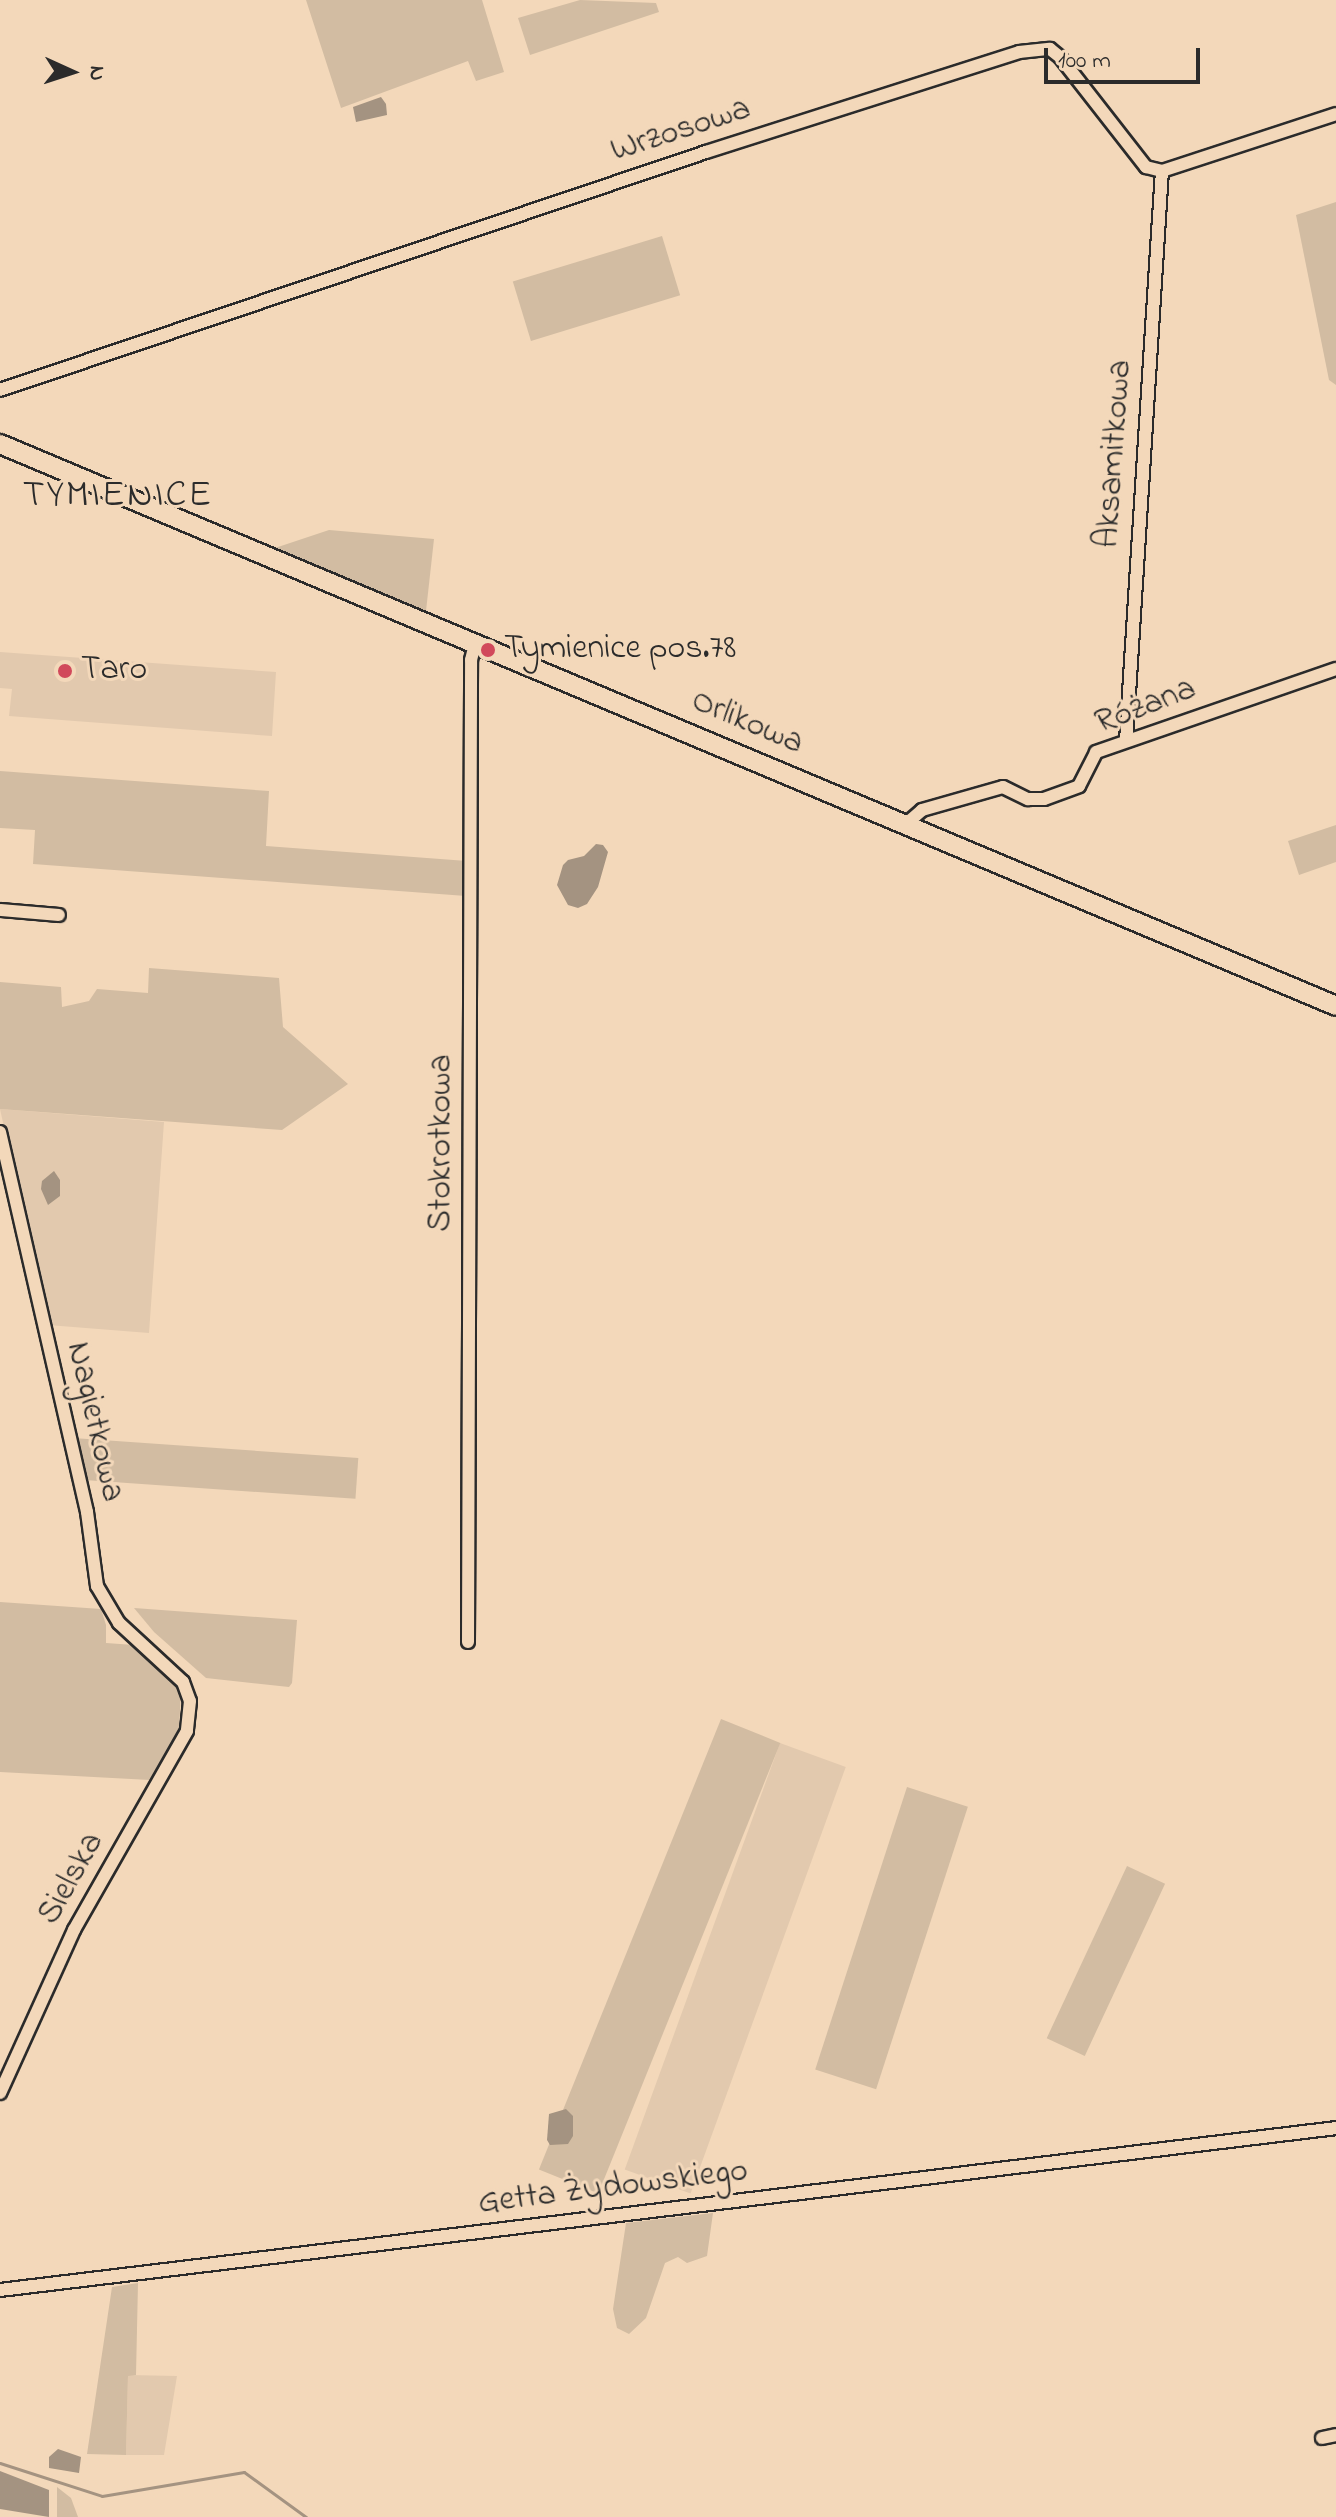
<!DOCTYPE html>
<html>
<head>
<meta charset="utf-8">
<style>
	body { margin:0 }
	#map { position:relative; width:1336px; height:2517px; overflow:hidden; background:#f3d8ba; font-family:"Indie Flower",sans-serif }
	div>[style] { position:absolute }
	.built>* { inset:0; background:#e2c9ae; transform-origin:0 0 }
	.green>* { inset:0; background:#d2bca2; transform-origin:0 0 }
	.water>* { inset:0; background:#a49381 }
	.stream>* { height:3px; margin:-1.5px; padding:0 1.5px; transform-origin:1.5px; border-radius:1.5px; background:#a49381 }
	.roads { filter:drop-shadow(2px 0 #2b2b2b) drop-shadow(-2px 0 #2b2b2b) drop-shadow(0 2px #2b2b2b) drop-shadow(0 -2px #2b2b2b) }
	.street>* { height:12px; margin:-6px; padding:0 6px; transform-origin:6px; border-radius:6px; background:#f3d8ba }
	.secondary>* { height:18px; margin:-9px; padding:0 9px; transform-origin:9px; border-radius:9px; background:#f3d8ba }
	.dots>* { width:22px; height:22px; translate:-50% -50%; box-sizing:border-box; border:4px solid #f3d8ba; border-radius:50% }
	span { translate:-50% -50%; white-space:nowrap; text-align:center; line-height:1.15; -webkit-text-stroke:6px #f3d8ba; paint-order:stroke }
	.street-label { font-size:34px; color:#2b2b2b }
	.poi-label { font-size:34px; color:#2b2b2b }
	.left { translate:0 -50%; text-align:left }
	.quarter-label { font-size:38px; color:#2b2b2b; letter-spacing:2px }
	.north { position:absolute; left:32px; top:32px; width:80px; height:80px; -webkit-text-stroke:6px #f3d8ba; paint-order:stroke; rotate:93deg; font-size:22px; font-weight:700; line-height:32px; text-align:center; color:#2b2b2b }
	.north::after { content:''; display:block; margin:auto; width:28px; height:36px; background:#2b2b2b; clip-path:polygon(50% 0,100% 100%,50% 72%,0 100%) }
	.scale { position:absolute; left:1044px; top:48px; width:156px; height:36px; box-sizing:border-box; border:4px solid #2b2b2b; border-top:0; padding-left:10px; font-size:24px; line-height:28px; white-space:nowrap; color:#2b2b2b; -webkit-text-stroke:6px #f3d8ba; paint-order:stroke }
</style>
</head>
<body>
<div id="map">
	<div class="built">
		<i style="clip-path:polygon(0 652px,276px 672px,272px 736px,9px 716px,12px 689px,0 688px)"></i>
		<i style="clip-path:polygon(0 1109px,164px 1122px,149px 1333px,48px 1325px)"></i>
		<i style="left:780px;top:1743px;width:70px;height:454px;rotate:20deg"></i>
		<i style="clip-path:polygon(128px 2375px,177px 2376px,164px 2455px,126px 2455px)"></i>
	</div>
	<div class="green">
		<i style="clip-path:polygon(306px 0,482px 0,504px 72px,476px 81px,468px 61px,341px 108px)"></i>
		<i style="clip-path:polygon(580px 0,656px 3px,659px 12px,530px 55px,518px 18px)"></i>
		<i style="clip-path:polygon(1336px 202px,1336px 385px,1329px 380px,1296px 215px)"></i>
		<i style="left:662px;top:236px;width:62px;height:156px;rotate:73deg"></i>
		<i style="clip-path:polygon(329px 530px,434px 539px,426px 611px,275px 548px)"></i>
		<i style="clip-path:polygon(0 771px,269px 791px,266px 846px,467px 861px,466px 896px,33px 864px,35px 830px,0 828px)"></i>
		<i style="clip-path:polygon(1336px 825px,1336px 862px,1299px 875px,1288px 841px)"></i>
		<i style="clip-path:polygon(149px 968px,279px 978px,283px 1027px,348px 1084px,282px 1130px,0 1109px,0 982px,61px 987px,62px 1007px,89px 1001px,97px 989px,148px 993px)"></i>
		<i style="left:73px;top:1438px;width:286px;height:41px;rotate:4deg"></i>
		<i style="clip-path:polygon(0 1602px,101px 1609px,106px 1625px,106px 1643px,134px 1645px,181px 1688px,179px 1732px,150px 1780px,0 1772px)"></i>
		<i style="clip-path:polygon(134px 1608px,297px 1620px,292px 1683px,289px 1687px,206px 1678px,154px 1632px)"></i>
		<i style="left:721px;top:1719px;width:64px;height:486px;rotate:22deg"></i>
		<i style="left:907px;top:1787px;width:64px;height:297px;rotate:18deg"></i>
		<i style="left:1127px;top:1866px;width:42px;height:190px;rotate:25deg"></i>
		<i style="clip-path:polygon(713px 2213px,707px 2256px,687px 2263px,678px 2257px,665px 2263px,646px 2318px,629px 2334px,617px 2328px,613px 2309px,626px 2223px)"></i>
		<i style="clip-path:polygon(138px 2283px,136px 2375px,128px 2376px,126px 2455px,87px 2454px,112px 2287px)"></i>
		<i style="clip-path:polygon(57px 2487px,71px 2498px,78px 2517px,57px 2517px)"></i>
	</div>
	<div class="water">
		<i style="clip-path:polygon(381px 97px,386px 104px,387px 115px,356px 122px,353px 107px)"></i>
		<i style="clip-path:polygon(596px 844px,603px 845px,608px 852px,598px 887px,587px 904px,578px 908px,568px 905px,557px 885px,563px 865px,568px 860px,584px 856px)"></i>
		<i style="clip-path:polygon(54px 1171px,60px 1180px,60px 1196px,48px 1205px,41px 1189px,42px 1181px)"></i>
		<i style="clip-path:polygon(566px 2109px,573px 2116px,573px 2136px,568px 2144px,550px 2145px,547px 2140px,549px 2114px)"></i>
		<i style="clip-path:polygon(58px 2449px,81px 2457px,79px 2473px,49px 2468px,49px 2457px)"></i>
		<i style="clip-path:polygon(0 2471px,49px 2490px,49px 2517px,0 2509px)"></i>
	</div>
	<div class="stream">
		<i style="left:0;top:2463px;width:107px;rotate:17.9deg"></i>
		<i style="left:102px;top:2496px;width:144px;rotate:-9.6deg"></i>
		<i style="left:244px;top:2472px;width:77px;rotate:36deg"></i>
	</div>
	<div class="roads">
		<div class="street">
			<i style="left:0;top:390px;width:745px;rotate:-18.63deg"></i>
			<i style="left:706px;top:152px;width:329px;rotate:-17.7deg"></i>
			<i style="left:1019px;top:52px;width:31px;rotate:-6deg"></i>
			<i style="left:1050px;top:49px;width:13px;rotate:39deg"></i>
			<i style="left:1060px;top:57px;width:140px;rotate:52deg"></i>
			<i style="left:1146px;top:167px;width:16px;rotate:14deg"></i>
			<i style="left:1162px;top:171px;width:183px;rotate:-18.1deg"></i>
			<i style="left:1126px;top:741px;width:571px;rotate:-86.39deg"></i>
			<i style="left:906px;top:824px;width:21px;rotate:-41deg"></i>
			<i style="left:922px;top:810px;width:84px;rotate:-15.9deg"></i>
			<i style="left:1003px;top:787px;width:28px;rotate:26deg"></i>
			<i style="left:1028px;top:799px;width:16px"></i>
			<i style="left:1044px;top:799px;width:37px;rotate:-20deg"></i>
			<i style="left:1079px;top:786px;width:38px;rotate:-63deg"></i>
			<i style="left:1096px;top:752px;width:254px;rotate:-19.1deg"></i>
			<i style="left:0;top:910px;width:59px;rotate:4.8deg"></i>
			<i style="left:0;top:1132px;width:390px;rotate:77.1deg"></i>
			<i style="left:87px;top:1512px;width:75px;rotate:82.3deg"></i>
			<i style="left:97px;top:1586px;width:43px;rotate:59.3deg"></i>
			<i style="left:119px;top:1623px;width:87px;rotate:42.7deg"></i>
			<i style="left:183px;top:1682px;width:20px;rotate:70deg"></i>
			<i style="left:190px;top:1701px;width:30px;rotate:96deg"></i>
			<i style="left:187px;top:1731px;width:229px;rotate:119.6deg"></i>
			<i style="left:74px;top:1930px;width:179px;rotate:114.4deg"></i>
			<i style="left:468px;top:1642px;width:982px;rotate:-89.82deg"></i>
			<i style="left:471px;top:660px;width:16px;rotate:-76deg"></i>
			<i style="left:0;top:2290px;width:1346px;rotate:-6.91deg"></i>
			<i style="left:1322px;top:2438px;width:14px;rotate:-12deg"></i>
		</div>
		<div class="secondary">
			<i style="left:0;top:444px;width:1449px;rotate:22.81deg"></i>
		</div>
	</div>
	<div class="dots">
		<i style="left:488px;top:650px;background:#d1495b"></i>
		<i style="left:65px;top:671px;background:#d1495b"></i>
	</div>
	<div class="street-label">
		<span style="left:681px;top:131px;rotate:-18deg">Wrzosowa</span>
		<span style="left:1115px;top:454px;rotate:-86deg">Aksamitkowa</span>
		<span style="left:1146px;top:707px;rotate:-21deg">Różana</span>
		<span style="left:747px;top:723px;rotate:23deg">Orlikowa</span>
		<span style="left:442px;top:1143px;rotate:-90deg">Stokrotkowa</span>
		<span style="left:94px;top:1422px;rotate:77deg">Nagietkowa</span>
		<span style="left:72px;top:1879px;rotate:-61deg">Sielska</span>
		<span style="left:613px;top:2188px;rotate:-7deg">Getta Żydowskiego</span>
	</div>
	<div class="poi-label">
		<span class="left" style="left:504px;top:650px">Tymienice pos.78</span>
		<span class="left" style="left:81px;top:671px">Taro</span>
	</div>
	<div class="quarter-label">
		<span style="left:118px;top:497px">TYMIENICE</span>
	</div>
	<div class="north">N</div>
	<div class="scale">100 m</div>
</div>
</body>
</html>
